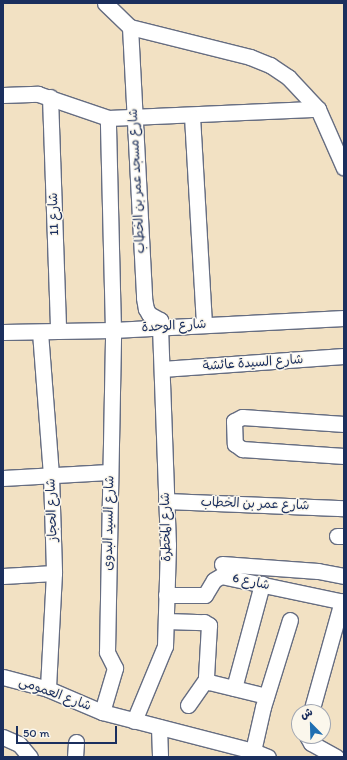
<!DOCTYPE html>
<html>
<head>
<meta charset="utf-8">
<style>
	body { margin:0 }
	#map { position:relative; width:347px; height:760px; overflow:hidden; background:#f2e1c3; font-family:Itim,"Playpen Sans Arabic",sans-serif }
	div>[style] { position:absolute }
	.roads { filter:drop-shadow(1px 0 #666d81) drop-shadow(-1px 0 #666d81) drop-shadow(0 1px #666d81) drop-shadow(0 -1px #666d81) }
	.minor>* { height:15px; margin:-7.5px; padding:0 7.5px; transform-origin:7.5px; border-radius:7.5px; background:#fff }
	span { translate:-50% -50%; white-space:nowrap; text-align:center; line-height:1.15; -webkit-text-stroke:3px #fbf7ec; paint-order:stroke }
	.street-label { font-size:13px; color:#1b2f5e }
	.frame { position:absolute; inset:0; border:4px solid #1b2f5e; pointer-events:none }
	.north { position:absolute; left:291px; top:704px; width:40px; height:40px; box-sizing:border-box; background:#fbf7ec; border:1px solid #a1a7b3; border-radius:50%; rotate:337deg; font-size:11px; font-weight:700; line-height:16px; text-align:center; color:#1b2f5e }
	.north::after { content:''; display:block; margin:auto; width:14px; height:18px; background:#1f6fb2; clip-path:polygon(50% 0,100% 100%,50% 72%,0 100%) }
	.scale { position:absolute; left:16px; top:726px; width:101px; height:18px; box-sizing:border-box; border:2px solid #1b2f5e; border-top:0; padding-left:5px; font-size:12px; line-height:14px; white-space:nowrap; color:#1b2f5e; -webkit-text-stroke:3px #fbf7ec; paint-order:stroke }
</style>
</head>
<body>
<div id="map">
	<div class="roads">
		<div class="minor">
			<i style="left:105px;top:3px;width:35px;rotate:44deg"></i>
			<i style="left:130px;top:27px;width:124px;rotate:14deg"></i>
			<i style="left:250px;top:57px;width:22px;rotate:22deg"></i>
			<i style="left:270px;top:65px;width:22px;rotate:34deg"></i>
			<i style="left:288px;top:77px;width:44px;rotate:46.8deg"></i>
			<i style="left:318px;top:109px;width:64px;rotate:66.2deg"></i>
			<i style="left:130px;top:27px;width:271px;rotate:87deg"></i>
			<i style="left:144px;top:298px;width:11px;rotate:80deg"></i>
			<i style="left:146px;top:309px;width:6px;rotate:59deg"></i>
			<i style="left:149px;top:314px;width:13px;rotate:29deg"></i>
			<i style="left:160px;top:320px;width:7px;rotate:90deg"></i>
			<i style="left:160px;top:327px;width:218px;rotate:87.9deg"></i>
			<i style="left:168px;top:545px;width:101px;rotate:91.7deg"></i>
			<i style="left:165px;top:646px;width:81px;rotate:112.5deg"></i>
			<i style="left:3px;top:95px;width:35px;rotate:-2deg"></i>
			<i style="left:38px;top:94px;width:74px;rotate:18.9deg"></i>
			<i style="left:108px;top:118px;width:210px;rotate:-2.5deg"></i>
			<i style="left:50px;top:97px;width:234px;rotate:88deg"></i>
			<i style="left:192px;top:116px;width:208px;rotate:86.7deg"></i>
			<i style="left:3px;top:332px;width:110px;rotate:-1deg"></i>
			<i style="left:113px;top:330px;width:231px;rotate:-3deg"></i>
			<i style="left:40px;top:332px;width:143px;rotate:85.6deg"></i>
			<i style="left:51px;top:475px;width:98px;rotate:88.2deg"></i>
			<i style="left:54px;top:573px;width:116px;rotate:93deg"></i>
			<i style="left:162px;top:369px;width:182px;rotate:-4.1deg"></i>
			<i style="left:344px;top:424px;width:102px;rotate:-176.1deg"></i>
			<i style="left:242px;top:417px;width:9px;rotate:153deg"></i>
			<i style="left:234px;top:421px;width:23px;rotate:88deg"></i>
			<i style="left:235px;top:444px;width:9px;rotate:36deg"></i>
			<i style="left:242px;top:449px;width:102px;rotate:3.9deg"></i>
			<i style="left:3px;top:478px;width:107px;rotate:-3.2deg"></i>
			<i style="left:166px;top:501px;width:178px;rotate:2.3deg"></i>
			<i style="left:337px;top:536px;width:7px"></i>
			<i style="left:222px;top:564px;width:96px;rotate:4.2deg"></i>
			<i style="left:318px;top:571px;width:26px;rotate:11deg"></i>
			<i style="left:3px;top:576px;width:51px;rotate:-3.4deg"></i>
			<i style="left:166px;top:595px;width:39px"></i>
			<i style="left:205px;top:595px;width:17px;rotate:-59deg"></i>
			<i style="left:214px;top:580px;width:8px;rotate:-30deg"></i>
			<i style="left:221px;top:576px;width:126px;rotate:11.9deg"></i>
			<i style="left:166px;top:621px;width:38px;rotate:2deg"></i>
			<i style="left:204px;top:622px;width:6px;rotate:31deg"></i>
			<i style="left:209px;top:625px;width:52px;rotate:93.3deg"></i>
			<i style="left:206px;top:677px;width:6px;rotate:59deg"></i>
			<i style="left:209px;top:682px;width:59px;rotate:13.8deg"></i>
			<i style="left:3px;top:677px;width:47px;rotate:14.9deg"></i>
			<i style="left:48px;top:689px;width:59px;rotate:23.1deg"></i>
			<i style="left:102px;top:712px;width:156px;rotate:14.5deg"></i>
			<i style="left:253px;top:751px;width:16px;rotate:22deg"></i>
			<i style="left:234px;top:688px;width:108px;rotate:-74.9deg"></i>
			<i style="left:188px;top:705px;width:32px;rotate:-55deg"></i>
			<i style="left:102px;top:712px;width:46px;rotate:-73.5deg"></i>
			<i style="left:115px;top:668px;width:18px;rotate:-117deg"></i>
			<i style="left:107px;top:652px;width:322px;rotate:-88.9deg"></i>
			<i style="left:113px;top:330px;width:212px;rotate:-91.4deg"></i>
			<i style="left:311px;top:712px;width:115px;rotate:-74.4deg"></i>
			<i style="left:159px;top:727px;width:30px;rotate:88deg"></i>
			<i style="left:307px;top:736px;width:8px;rotate:60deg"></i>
			<i style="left:311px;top:743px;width:29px;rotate:29deg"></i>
			<i style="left:3px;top:737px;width:17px;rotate:24deg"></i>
			<i style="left:19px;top:744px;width:17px;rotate:50deg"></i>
			<i style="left:253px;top:751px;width:45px;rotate:-77.2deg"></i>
			<i style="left:263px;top:707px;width:91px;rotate:-72.8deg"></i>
			<i style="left:75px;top:757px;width:15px;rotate:-86deg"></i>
		</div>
	</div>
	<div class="street-label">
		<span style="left:137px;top:181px;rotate:-93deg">شارع مسجد عمر بن الخطاب</span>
		<span style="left:54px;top:214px;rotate:-92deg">شارع 11</span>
		<span style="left:174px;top:326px;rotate:-3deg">شارع الوحدة</span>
		<span style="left:253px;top:363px;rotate:-4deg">شارع السيدة عائشة</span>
		<span style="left:255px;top:504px;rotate:2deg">شارع عمر بن الخطاب</span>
		<span style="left:52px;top:510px;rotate:-92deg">شارع الحجاز</span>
		<span style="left:109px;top:523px;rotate:-89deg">شارع السيد البدوى</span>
		<span style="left:166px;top:527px;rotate:-91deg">شارع المخطرة</span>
		<span style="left:251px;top:582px;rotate:12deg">شارع 6</span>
		<span style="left:55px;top:694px;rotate:20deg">شارع العمومى</span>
	</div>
	<div class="frame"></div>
	<div class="north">ش</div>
	<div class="scale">50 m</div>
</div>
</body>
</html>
